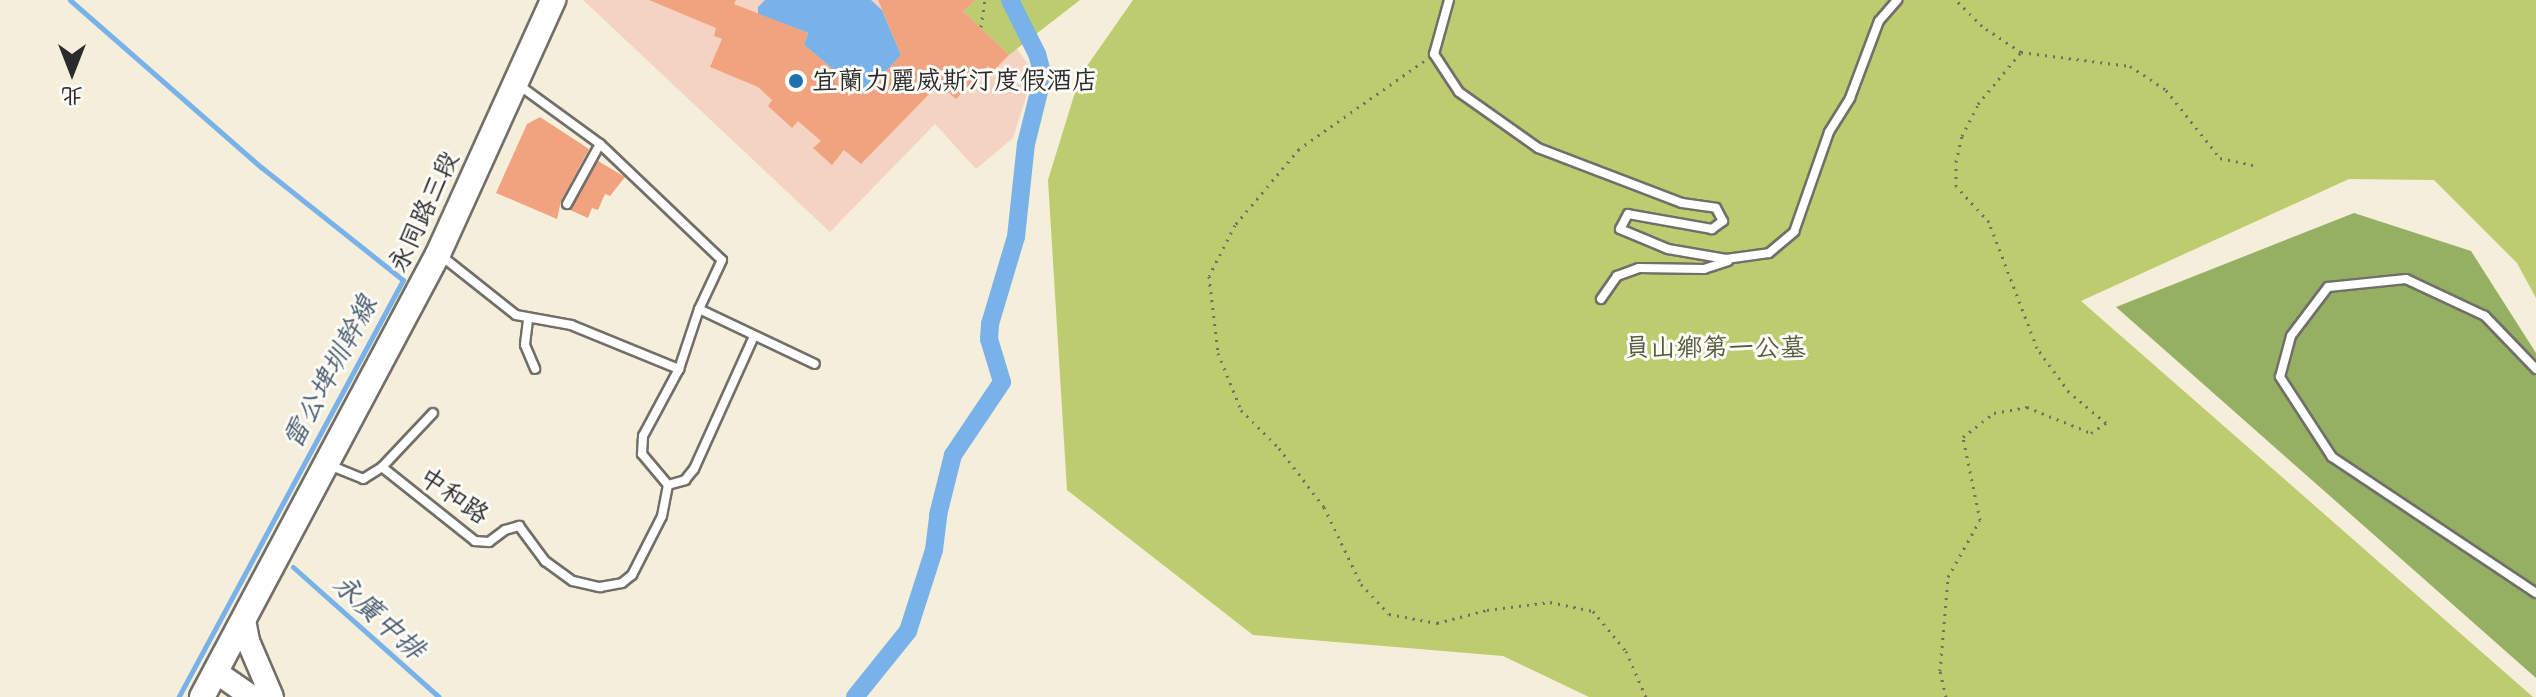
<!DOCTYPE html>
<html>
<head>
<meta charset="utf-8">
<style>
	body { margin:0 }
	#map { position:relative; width:2536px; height:697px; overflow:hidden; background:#f5eedb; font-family:Sriracha,"LXGW WenKai TC",sans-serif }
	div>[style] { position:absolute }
	.built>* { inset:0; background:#f5d3c2 }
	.green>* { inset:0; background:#bccc6f }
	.forest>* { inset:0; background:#95b062 }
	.water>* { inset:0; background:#79b2e9 }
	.stream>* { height:5px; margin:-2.5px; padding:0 2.5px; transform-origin:2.5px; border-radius:2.5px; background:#79b2e9 }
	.canal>* { height:18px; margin:-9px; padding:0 9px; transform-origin:9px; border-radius:9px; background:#79b2e9 }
	.building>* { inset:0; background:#f1a37f }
	.path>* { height:3px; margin-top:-1.5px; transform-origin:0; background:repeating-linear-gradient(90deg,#726f69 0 2px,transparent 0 8px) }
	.roads { filter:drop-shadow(2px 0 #726f69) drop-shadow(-2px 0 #726f69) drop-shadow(0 2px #726f69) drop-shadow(0 -2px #726f69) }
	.lane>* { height:8px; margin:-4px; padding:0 4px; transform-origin:4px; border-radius:4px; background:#fff }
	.secondary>* { height:22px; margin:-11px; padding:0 11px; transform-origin:11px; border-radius:11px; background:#fff }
	.primary>* { height:24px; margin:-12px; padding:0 12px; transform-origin:12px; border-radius:12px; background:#fff }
	.dots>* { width:22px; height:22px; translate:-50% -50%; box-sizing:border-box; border:4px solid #fdfcf7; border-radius:50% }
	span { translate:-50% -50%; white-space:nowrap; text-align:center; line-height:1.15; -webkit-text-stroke:6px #fdfcf7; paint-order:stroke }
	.poi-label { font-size:26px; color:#2b2b2b }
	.left { translate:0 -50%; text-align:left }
	.street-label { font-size:26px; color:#2b2b2b }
	.park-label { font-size:26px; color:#565b3f }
	.water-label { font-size:28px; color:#465a6e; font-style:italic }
	.north { position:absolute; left:32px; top:32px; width:80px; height:80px; -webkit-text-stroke:6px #fdfcf7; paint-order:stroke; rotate:180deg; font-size:22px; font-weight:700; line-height:32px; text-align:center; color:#2b2b2b }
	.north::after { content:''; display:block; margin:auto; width:28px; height:36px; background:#2b2b2b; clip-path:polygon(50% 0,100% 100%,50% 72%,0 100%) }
</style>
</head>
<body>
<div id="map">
	<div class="built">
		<i style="clip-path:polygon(583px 0,987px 0,996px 21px,1034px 72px,1013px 138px,976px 169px,935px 124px,830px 232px)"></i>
	</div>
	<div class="green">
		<i style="clip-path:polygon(976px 0,1080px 0,1009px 55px,963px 11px)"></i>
		<i style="clip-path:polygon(1133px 0,2536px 0,2536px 298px,2517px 263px,2434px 180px,2349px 179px,2081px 301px,2533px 697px,1589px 697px,1503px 656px,1253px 635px,1067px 490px,1048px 180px,1080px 76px)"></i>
	</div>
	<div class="forest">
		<i style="clip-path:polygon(2354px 213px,2471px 251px,2536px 353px,2536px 678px,2116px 307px)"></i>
	</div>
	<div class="water">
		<i style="clip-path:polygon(765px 0,871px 0,882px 10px,901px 55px,864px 95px,804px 45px,808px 33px,758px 14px,758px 7px)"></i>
	</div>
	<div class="stream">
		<i style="left:70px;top:0;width:254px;rotate:41.2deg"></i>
		<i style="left:261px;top:167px;width:181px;rotate:38.5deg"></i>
		<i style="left:403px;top:280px;width:474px;rotate:118.3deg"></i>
		<i style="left:293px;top:567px;width:195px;rotate:41.7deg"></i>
	</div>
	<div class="canal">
		<i style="left:855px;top:697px;width:85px;rotate:-51.2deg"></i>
		<i style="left:908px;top:631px;width:85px;rotate:-72.2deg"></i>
		<i style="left:934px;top:550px;width:35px;rotate:-83deg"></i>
		<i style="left:938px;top:515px;width:62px;rotate:-76deg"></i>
		<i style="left:953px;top:455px;width:88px;rotate:-56.1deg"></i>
		<i style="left:1002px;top:382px;width:45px;rotate:-106.8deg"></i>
		<i style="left:989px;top:339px;width:15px;rotate:-86deg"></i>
		<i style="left:990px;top:324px;width:91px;rotate:-73.4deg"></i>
		<i style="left:1016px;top:237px;width:94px;rotate:-83.9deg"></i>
		<i style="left:1026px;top:144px;width:70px;rotate:-76deg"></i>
		<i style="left:1043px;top:76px;width:23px;rotate:-105deg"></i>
		<i style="left:1037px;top:54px;width:60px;rotate:-116.6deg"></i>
	</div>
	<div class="building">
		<i style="clip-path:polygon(649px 0,736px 0,734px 4px,808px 33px,804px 45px,864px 95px,901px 55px,878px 0,976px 0,963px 11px,1009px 55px,993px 71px,988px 66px,956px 99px,939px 84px,861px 164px,844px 150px,832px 165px,813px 148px,821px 141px,798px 121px,792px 128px,768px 106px,772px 100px,758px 87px,710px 67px,722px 39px,714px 36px,716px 28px)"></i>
		<i style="clip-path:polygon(540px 117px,589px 149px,561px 201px,557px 219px,496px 193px,527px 124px)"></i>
		<i style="clip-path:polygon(598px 161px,625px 177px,610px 196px,605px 194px,598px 210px,592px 208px,588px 218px,570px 210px)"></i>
	</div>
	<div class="path">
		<i style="left:981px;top:27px;width:27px;rotate:-82deg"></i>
		<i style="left:2021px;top:52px;width:110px;rotate:7.3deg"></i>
		<i style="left:2130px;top:66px;width:43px;rotate:33.7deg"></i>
		<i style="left:2166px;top:90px;width:87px;rotate:51.5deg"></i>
		<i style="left:2220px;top:158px;width:39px;rotate:12deg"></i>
		<i style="left:1424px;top:61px;width:153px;rotate:144.9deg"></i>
		<i style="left:1299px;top:149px;width:99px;rotate:130.1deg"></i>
		<i style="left:1235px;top:225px;width:57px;rotate:117deg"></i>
		<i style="left:1209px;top:276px;width:78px;rotate:83.3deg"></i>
		<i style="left:1218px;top:353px;width:61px;rotate:68deg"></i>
		<i style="left:1241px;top:410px;width:54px;rotate:45deg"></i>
		<i style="left:1279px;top:448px;width:74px;rotate:52.7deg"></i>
		<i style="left:1324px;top:507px;width:85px;rotate:64.3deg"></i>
		<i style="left:1361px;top:584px;width:41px;rotate:47deg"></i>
		<i style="left:1389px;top:614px;width:49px;rotate:10.6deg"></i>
		<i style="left:1437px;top:623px;width:52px;rotate:-14.6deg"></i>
		<i style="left:1487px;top:610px;width:64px;rotate:-7.2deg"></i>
		<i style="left:1550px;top:602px;width:44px;rotate:11.8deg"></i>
		<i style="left:1593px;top:611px;width:52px;rotate:50.5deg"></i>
		<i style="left:1626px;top:651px;width:50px;rotate:66.5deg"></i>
		<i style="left:1946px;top:697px;width:27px;rotate:-103deg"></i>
		<i style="left:1940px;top:671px;width:94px;rotate:-85.1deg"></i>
		<i style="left:1948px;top:577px;width:65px;rotate:-60.7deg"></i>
		<i style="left:1980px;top:520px;width:85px;rotate:-101.6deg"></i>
		<i style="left:1963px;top:437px;width:39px;rotate:-38deg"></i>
		<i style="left:1994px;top:413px;width:34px;rotate:-10deg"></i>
		<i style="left:2027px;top:407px;width:69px;rotate:22.1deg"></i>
		<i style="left:2091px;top:433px;width:18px;rotate:-34deg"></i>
		<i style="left:2106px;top:423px;width:48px;rotate:-140deg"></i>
		<i style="left:2069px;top:392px;width:54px;rotate:-126deg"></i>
		<i style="left:2037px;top:348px;width:135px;rotate:-110.9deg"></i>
		<i style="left:1989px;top:222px;width:49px;rotate:-132.5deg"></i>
		<i style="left:1956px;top:186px;width:24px;rotate:-90deg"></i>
		<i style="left:1956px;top:162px;width:27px;rotate:-77deg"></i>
		<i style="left:1962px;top:136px;width:36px;rotate:-63deg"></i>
		<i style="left:1978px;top:104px;width:67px;rotate:-50.4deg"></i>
		<i style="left:2021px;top:52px;width:47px;rotate:-146.3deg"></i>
		<i style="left:1982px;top:26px;width:37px;rotate:-135deg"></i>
	</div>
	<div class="roads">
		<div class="lane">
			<i style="left:1449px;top:0;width:56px;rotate:105.5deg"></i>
			<i style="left:1434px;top:54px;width:45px;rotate:56.7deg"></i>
			<i style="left:1459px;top:92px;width:97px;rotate:35.3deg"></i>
			<i style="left:1538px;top:148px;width:154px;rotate:20.9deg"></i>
			<i style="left:1682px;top:203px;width:34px;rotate:8deg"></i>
			<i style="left:1716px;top:208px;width:15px;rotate:62deg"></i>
			<i style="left:1723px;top:221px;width:14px;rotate:144deg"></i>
			<i style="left:1712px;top:229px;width:85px;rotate:-169.9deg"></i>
			<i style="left:1628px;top:214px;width:17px;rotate:118deg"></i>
			<i style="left:1620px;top:229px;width:52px;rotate:22.6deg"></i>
			<i style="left:1668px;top:249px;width:59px;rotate:9.8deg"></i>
			<i style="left:1726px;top:259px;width:43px;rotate:-7.9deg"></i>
			<i style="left:1769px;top:253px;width:33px;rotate:-40deg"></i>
			<i style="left:1794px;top:232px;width:106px;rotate:-70.7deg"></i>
			<i style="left:1829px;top:132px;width:40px;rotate:-58deg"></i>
			<i style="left:1850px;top:98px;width:82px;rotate:-69.4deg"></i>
			<i style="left:1879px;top:21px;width:28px;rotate:-49deg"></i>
			<i style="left:519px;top:85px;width:100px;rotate:36.1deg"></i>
			<i style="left:600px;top:144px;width:168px;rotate:43.6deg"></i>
			<i style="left:722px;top:260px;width:54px;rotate:115.1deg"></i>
			<i style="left:699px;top:309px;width:63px;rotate:108.4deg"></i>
			<i style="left:679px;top:369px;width:76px;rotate:118.2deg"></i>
			<i style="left:643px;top:436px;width:18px;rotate:93deg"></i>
			<i style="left:642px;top:454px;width:40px;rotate:50deg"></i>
			<i style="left:567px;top:204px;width:68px;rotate:-61.2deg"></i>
			<i style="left:439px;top:254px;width:98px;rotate:38.4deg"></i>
			<i style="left:516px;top:315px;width:56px;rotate:10.3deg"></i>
			<i style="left:571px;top:325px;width:117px;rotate:22.2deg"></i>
			<i style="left:1601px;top:299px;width:28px;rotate:-55deg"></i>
			<i style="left:1617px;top:276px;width:23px;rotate:-20deg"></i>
			<i style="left:1639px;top:268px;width:65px;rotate:0.9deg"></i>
			<i style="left:1704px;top:269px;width:25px;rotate:-18deg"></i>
			<i style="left:699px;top:309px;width:128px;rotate:25.4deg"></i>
			<i style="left:528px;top:320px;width:25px;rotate:97deg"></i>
			<i style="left:525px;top:345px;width:26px;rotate:67deg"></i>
			<i style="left:2536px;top:369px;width:74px;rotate:-133.9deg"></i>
			<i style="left:2485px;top:316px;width:87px;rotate:-154.9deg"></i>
			<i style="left:2406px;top:279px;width:78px;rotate:174.1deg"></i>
			<i style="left:2328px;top:287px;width:61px;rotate:127.1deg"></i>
			<i style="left:2291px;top:336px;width:42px;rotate:105deg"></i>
			<i style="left:2280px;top:377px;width:95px;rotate:57deg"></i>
			<i style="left:2332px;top:457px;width:245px;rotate:33.7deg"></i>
			<i style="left:329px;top:465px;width:37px;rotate:22deg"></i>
			<i style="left:363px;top:479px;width:22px;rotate:-32deg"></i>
			<i style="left:382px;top:467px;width:119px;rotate:38.5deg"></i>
			<i style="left:475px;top:541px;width:14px;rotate:4deg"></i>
			<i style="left:489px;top:542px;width:20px;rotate:-37deg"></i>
			<i style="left:505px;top:530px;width:15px;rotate:-16deg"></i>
			<i style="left:519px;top:526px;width:44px;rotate:53.4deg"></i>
			<i style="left:545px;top:561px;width:34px;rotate:36deg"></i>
			<i style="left:573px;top:581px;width:28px;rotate:13deg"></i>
			<i style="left:600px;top:587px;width:22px;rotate:-10deg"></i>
			<i style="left:622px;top:583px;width:13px;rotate:-39deg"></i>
			<i style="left:632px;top:575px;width:66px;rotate:-63deg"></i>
			<i style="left:662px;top:516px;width:32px;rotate:-79deg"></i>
			<i style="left:382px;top:467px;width:74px;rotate:-46.6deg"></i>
			<i style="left:668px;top:485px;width:18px;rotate:-16deg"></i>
			<i style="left:685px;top:480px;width:14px;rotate:-51deg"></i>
			<i style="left:694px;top:469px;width:146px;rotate:-65.7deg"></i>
		</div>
		<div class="secondary">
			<i style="left:244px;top:620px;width:21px;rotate:79deg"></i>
			<i style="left:248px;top:641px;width:61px;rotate:66.8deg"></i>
			<i style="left:216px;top:672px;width:44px;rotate:34.8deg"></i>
		</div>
		<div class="primary">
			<i style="left:202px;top:697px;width:502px;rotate:-61.95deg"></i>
			<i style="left:438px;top:254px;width:279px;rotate:-65.6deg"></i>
		</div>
	</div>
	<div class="dots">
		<i style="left:796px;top:81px;background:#1f6fb2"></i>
	</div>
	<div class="poi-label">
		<span class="left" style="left:812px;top:81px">宜蘭力麗威斯汀度假酒店</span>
	</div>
	<div class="street-label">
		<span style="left:424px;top:212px;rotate:-65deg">永同路三段</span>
		<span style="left:454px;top:496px;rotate:35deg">中和路</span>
	</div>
	<div class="park-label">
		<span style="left:1715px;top:348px">員山鄉第一公墓</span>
	</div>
	<div class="water-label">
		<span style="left:330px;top:372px;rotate:-62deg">雷公埤圳幹線</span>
		<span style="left:379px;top:617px;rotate:42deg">永廣中排</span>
	</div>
	<div class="north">北</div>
</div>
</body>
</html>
